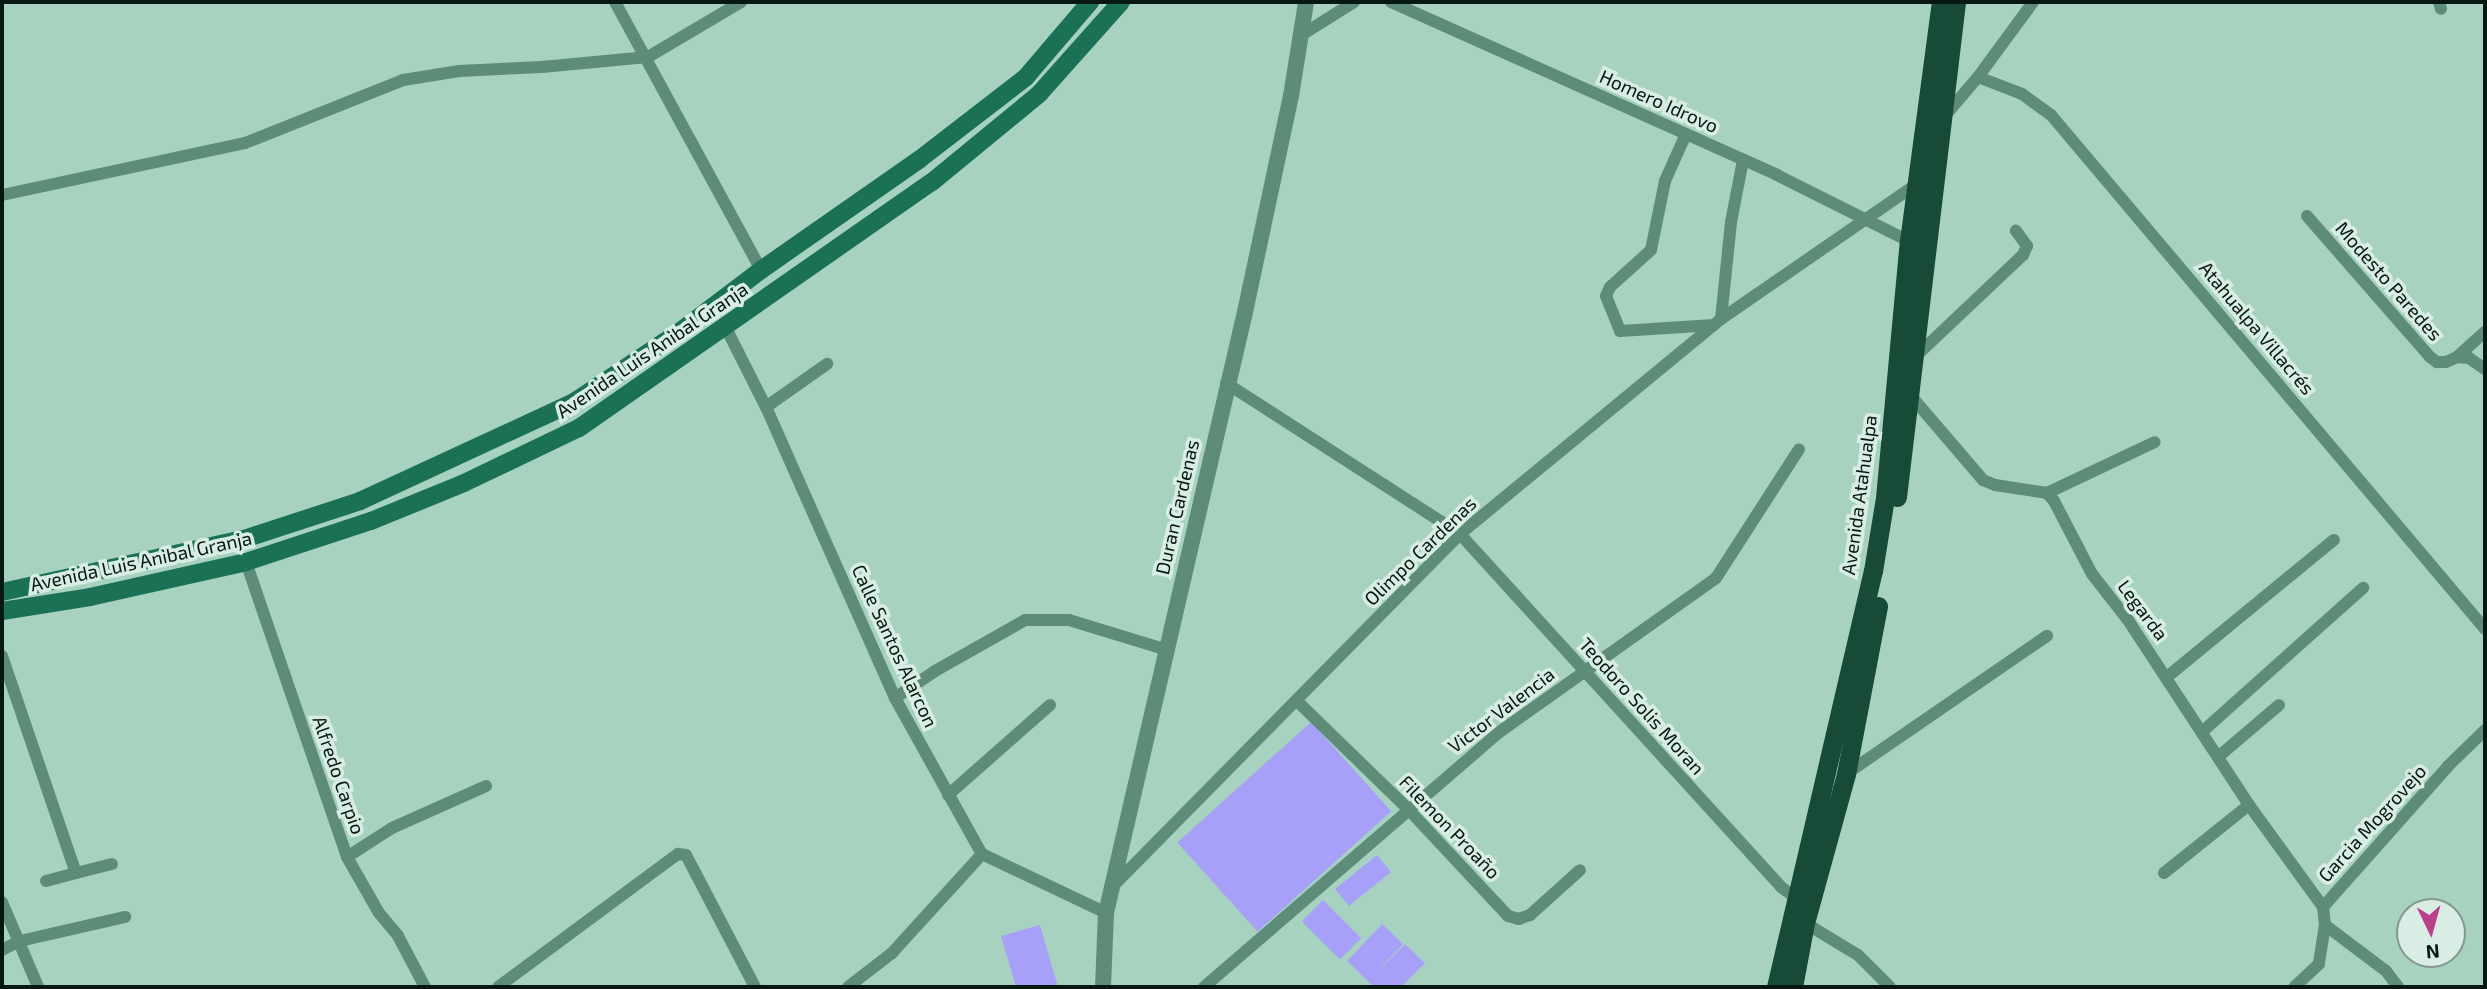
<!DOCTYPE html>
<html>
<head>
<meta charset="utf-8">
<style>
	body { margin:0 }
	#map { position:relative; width:2487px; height:989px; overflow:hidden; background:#a8d2c0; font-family:"Exo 2",sans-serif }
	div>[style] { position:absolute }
	.green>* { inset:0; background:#a7a0f8; transform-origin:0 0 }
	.minor>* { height:12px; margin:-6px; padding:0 6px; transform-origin:6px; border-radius:6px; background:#5d8d79 }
	.tertiary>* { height:16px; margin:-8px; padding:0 8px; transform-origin:8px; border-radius:8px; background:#5d8d79 }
	.secondary>* { height:18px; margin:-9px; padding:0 9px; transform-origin:9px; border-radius:9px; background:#1a7155 }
	.trunk>* { height:19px; margin:-9.5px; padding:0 9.5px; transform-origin:9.5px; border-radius:9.5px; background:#184a38 }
	span { translate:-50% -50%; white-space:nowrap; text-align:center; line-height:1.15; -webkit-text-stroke:7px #d8ede4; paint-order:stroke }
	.street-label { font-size:19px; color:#071711 }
	.frame { position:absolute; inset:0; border:4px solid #071711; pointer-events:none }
	.north { position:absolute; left:2396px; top:898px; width:70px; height:70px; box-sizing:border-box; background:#d8ede4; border:2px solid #849790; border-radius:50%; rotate:175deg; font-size:19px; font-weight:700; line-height:28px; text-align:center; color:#071711 }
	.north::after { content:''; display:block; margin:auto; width:24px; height:32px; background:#bc3e8c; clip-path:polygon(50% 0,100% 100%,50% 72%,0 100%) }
</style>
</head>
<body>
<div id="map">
	<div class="green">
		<i style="left:1311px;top:722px;width:120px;height:180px;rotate:48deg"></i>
		<i style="left:1377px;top:855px;width:22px;height:54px;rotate:51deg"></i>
		<i style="left:1323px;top:900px;width:54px;height:30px;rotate:45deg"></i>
		<i style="clip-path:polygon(1382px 924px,1403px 944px,1373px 976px,1405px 944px,1425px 963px,1401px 987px,1374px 987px,1347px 961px)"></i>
		<i style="clip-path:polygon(1040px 925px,1058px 987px,1016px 987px,1001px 936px)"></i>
	</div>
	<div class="minor">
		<i style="left:615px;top:2px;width:305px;rotate:61.4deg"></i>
		<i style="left:1391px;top:2px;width:423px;rotate:24.1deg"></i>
		<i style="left:1777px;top:175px;width:148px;rotate:26.6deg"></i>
		<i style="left:2439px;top:2px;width:7px;rotate:74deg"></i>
		<i style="left:1300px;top:36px;width:64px;rotate:-32.2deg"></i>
		<i style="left:1978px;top:77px;width:47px;rotate:21.1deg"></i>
		<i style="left:2022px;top:94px;width:36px;rotate:36deg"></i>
		<i style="left:2051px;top:115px;width:673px;rotate:49.82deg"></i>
		<i style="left:1943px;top:118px;width:54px;rotate:-49.5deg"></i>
		<i style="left:1978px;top:77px;width:93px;rotate:-53.7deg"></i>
		<i style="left:1686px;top:134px;width:51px;rotate:114.1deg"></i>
		<i style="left:1665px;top:181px;width:70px;rotate:101.5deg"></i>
		<i style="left:1651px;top:250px;width:55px;rotate:137.9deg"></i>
		<i style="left:1610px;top:287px;width:10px;rotate:114deg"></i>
		<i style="left:1606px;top:296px;width:38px;rotate:68deg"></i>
		<i style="left:1620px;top:331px;width:94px;rotate:-3.7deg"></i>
		<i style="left:2px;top:195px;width:249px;rotate:-12.1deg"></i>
		<i style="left:245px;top:143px;width:170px;rotate:-21.7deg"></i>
		<i style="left:403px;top:80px;width:57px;rotate:-9.1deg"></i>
		<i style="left:459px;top:71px;width:83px;rotate:-2.8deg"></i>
		<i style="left:542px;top:67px;width:106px;rotate:-5.4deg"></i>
		<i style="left:648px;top:57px;width:108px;rotate:-30.6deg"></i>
		<i style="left:2307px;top:216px;width:187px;rotate:48.9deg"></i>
		<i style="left:2430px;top:357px;width:9px;rotate:36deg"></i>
		<i style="left:2437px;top:362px;width:9px"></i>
		<i style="left:2446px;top:362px;width:12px;rotate:-24deg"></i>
		<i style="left:2457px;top:357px;width:12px;rotate:5deg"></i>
		<i style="left:2469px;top:358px;width:19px;rotate:35deg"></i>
		<i style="left:1721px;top:319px;width:238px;rotate:-34.6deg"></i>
		<i style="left:725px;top:326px;width:91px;rotate:63.2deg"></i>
		<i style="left:766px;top:407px;width:318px;rotate:66.1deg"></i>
		<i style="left:895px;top:698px;width:179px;rotate:60.9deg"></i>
		<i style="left:982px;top:854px;width:137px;rotate:25.4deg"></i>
		<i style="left:1915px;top:357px;width:149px;rotate:-43.4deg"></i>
		<i style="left:2023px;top:255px;width:10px;rotate:-66deg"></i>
		<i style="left:2027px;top:246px;width:19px;rotate:-126deg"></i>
		<i style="left:2457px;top:357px;width:38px;rotate:-42deg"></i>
		<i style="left:1226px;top:383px;width:278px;rotate:32.8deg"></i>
		<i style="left:1460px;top:534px;width:477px;rotate:47.7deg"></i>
		<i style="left:1781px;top:887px;width:22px;rotate:36deg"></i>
		<i style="left:1905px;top:394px;width:6px;rotate:18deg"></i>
		<i style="left:1911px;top:396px;width:111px;rotate:49.4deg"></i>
		<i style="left:1983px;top:480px;width:13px;rotate:23deg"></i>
		<i style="left:1995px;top:485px;width:53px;rotate:8.7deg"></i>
		<i style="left:2047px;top:493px;width:11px;rotate:49deg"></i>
		<i style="left:2054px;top:501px;width:82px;rotate:62.5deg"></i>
		<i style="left:2092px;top:574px;width:58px;rotate:52deg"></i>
		<i style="left:2128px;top:620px;width:221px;rotate:56.8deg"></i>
		<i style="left:2249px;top:805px;width:126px;rotate:54deg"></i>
		<i style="left:2323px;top:907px;width:18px;rotate:84deg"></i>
		<i style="left:2325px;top:925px;width:39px;rotate:99deg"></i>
		<i style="left:2319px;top:964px;width:34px;rotate:137deg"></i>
		<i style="left:766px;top:407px;width:75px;rotate:-35.2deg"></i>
		<i style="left:2047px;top:493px;width:119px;rotate:-25.3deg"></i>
		<i style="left:246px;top:562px;width:312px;rotate:71.1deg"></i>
		<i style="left:347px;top:857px;width:64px;rotate:60.3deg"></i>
		<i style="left:379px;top:913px;width:30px;rotate:50deg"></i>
		<i style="left:398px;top:936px;width:58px;rotate:62.1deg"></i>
		<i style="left:2px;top:656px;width:229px;rotate:71.2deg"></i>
		<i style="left:76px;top:873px;width:37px;rotate:-14deg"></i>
		<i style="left:2167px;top:677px;width:216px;rotate:-39.4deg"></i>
		<i style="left:895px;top:698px;width:48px;rotate:-34deg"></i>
		<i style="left:935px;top:671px;width:103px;rotate:-29.5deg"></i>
		<i style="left:1025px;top:620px;width:44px"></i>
		<i style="left:1069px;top:620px;width:102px;rotate:17deg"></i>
		<i style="left:1298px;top:702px;width:153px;rotate:44.2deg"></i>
		<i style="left:1408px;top:809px;width:146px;rotate:46.9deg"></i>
		<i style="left:1508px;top:916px;width:11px;rotate:15deg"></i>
		<i style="left:1519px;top:919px;width:12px;rotate:-20deg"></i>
		<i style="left:1530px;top:915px;width:67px;rotate:-42deg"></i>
		<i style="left:2203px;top:731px;width:215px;rotate:-41.8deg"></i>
		<i style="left:2218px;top:757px;width:80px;rotate:-40.4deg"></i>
		<i style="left:1846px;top:774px;width:244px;rotate:-34.5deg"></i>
		<i style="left:948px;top:795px;width:136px;rotate:-41.4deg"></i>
		<i style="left:347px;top:857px;width:54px;rotate:-32.8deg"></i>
		<i style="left:392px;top:828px;width:103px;rotate:-24.1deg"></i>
		<i style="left:2164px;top:873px;width:109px;rotate:-38.7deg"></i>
		<i style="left:46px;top:881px;width:31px;rotate:-15deg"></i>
		<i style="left:1112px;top:887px;width:496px;rotate:-45.4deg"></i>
		<i style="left:1460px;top:534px;width:338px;rotate:-39.5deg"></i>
		<i style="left:1721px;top:319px;width:98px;rotate:-84.1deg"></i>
		<i style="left:1731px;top:222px;width:63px;rotate:-79deg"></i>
		<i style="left:2px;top:902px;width:92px;rotate:67deg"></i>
		<i style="left:2323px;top:907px;width:188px;rotate:-48.4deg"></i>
		<i style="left:2448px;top:766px;width:52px;rotate:-44.2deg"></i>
		<i style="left:1805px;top:923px;width:62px;rotate:31.1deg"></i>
		<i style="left:1858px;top:955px;width:45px;rotate:45deg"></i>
		<i style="left:2325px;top:925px;width:76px;rotate:37deg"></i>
		<i style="left:2386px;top:971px;width:20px;rotate:53deg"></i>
		<i style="left:2px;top:950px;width:20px;rotate:-27deg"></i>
		<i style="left:20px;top:941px;width:108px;rotate:-12.9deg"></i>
		<i style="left:498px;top:987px;width:224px;rotate:-36.5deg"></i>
		<i style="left:678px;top:854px;width:8px;rotate:7deg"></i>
		<i style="left:686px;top:855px;width:149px;rotate:62.4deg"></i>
		<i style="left:848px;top:987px;width:56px;rotate:-37.7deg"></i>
		<i style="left:892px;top:953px;width:134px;rotate:-47.7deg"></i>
		<i style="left:1204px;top:987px;width:389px;rotate:-40.8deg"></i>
		<i style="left:1498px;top:733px;width:267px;rotate:-35.4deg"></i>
		<i style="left:1716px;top:578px;width:153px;rotate:-57.2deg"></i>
	</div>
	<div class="tertiary">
		<i style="left:1103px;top:987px;width:74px;rotate:-87.7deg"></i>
		<i style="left:1106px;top:913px;width:617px;rotate:-76.98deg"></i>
		<i style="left:1245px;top:312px;width:221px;rotate:-78deg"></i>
		<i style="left:1291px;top:96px;width:95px;rotate:-80.9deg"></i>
	</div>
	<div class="secondary">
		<i style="left:2px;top:592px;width:248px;rotate:-12.4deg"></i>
		<i style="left:244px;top:539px;width:122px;rotate:-18.1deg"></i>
		<i style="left:360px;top:501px;width:236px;rotate:-24.8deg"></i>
		<i style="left:574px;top:402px;width:130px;rotate:-33.7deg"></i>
		<i style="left:682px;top:330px;width:99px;rotate:-37.2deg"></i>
		<i style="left:761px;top:270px;width:194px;rotate:-34.9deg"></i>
		<i style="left:920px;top:159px;width:134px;rotate:-37.7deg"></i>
		<i style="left:1026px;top:77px;width:99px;rotate:-49.5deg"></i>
		<i style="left:2px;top:611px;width:89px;rotate:-9deg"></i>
		<i style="left:90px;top:597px;width:160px;rotate:-12.6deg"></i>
		<i style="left:246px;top:562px;width:132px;rotate:-18.2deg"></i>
		<i style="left:371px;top:521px;width:100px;rotate:-22.2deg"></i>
		<i style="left:464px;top:483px;width:127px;rotate:-25.6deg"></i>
		<i style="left:579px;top:428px;width:430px;rotate:-34.9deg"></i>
		<i style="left:932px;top:182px;width:139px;rotate:-39.4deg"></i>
		<i style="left:1039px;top:94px;width:123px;rotate:-48.3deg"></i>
	</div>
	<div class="trunk">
		<i style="left:1897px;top:497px;width:499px;rotate:-83.2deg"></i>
		<i style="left:1776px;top:987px;width:427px;rotate:-76.9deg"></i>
		<i style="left:1873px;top:571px;width:74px;rotate:-80.7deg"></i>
		<i style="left:1885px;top:498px;width:258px;rotate:-84.7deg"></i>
		<i style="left:1909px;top:241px;width:241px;rotate:-82.4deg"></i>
		<i style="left:1793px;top:987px;width:65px;rotate:-79.4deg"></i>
		<i style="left:1805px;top:923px;width:155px;rotate:-74.6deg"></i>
		<i style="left:1846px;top:774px;width:171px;rotate:-79.2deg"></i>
	</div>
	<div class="street-label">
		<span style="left:1659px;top:101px;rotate:24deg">Homero Idrovo</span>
		<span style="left:2389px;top:281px;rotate:49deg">Modesto Paredes</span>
		<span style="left:2257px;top:328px;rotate:50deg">Atahualpa Villacrés</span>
		<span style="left:652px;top:350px;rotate:-34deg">Avenida Luis Anibal Granja</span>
		<span style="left:1859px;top:495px;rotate:-82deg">Avenida Atahualpa</span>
		<span style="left:1177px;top:507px;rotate:-77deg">Duran Cardenas</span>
		<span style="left:1420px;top:551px;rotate:-44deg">Olimpo Cardenas</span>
		<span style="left:141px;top:561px;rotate:-12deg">Avenida Luis Anibal Granja</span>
		<span style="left:2143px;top:610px;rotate:53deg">Legarda</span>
		<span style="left:895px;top:646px;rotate:65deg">Calle Santos Alarcon</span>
		<span style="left:1642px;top:706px;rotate:48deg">Teodoro Solis Moran</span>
		<span style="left:1501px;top:710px;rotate:-37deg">Victor Valencia</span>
		<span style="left:339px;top:775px;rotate:71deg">Alfredo Carpio</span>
		<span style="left:2372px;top:823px;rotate:-48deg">Garcia Mogrovejo</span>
		<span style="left:1450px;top:827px;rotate:46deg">Filemon Proaño</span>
	</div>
	<div class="frame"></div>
	<div class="north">N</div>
</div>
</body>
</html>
